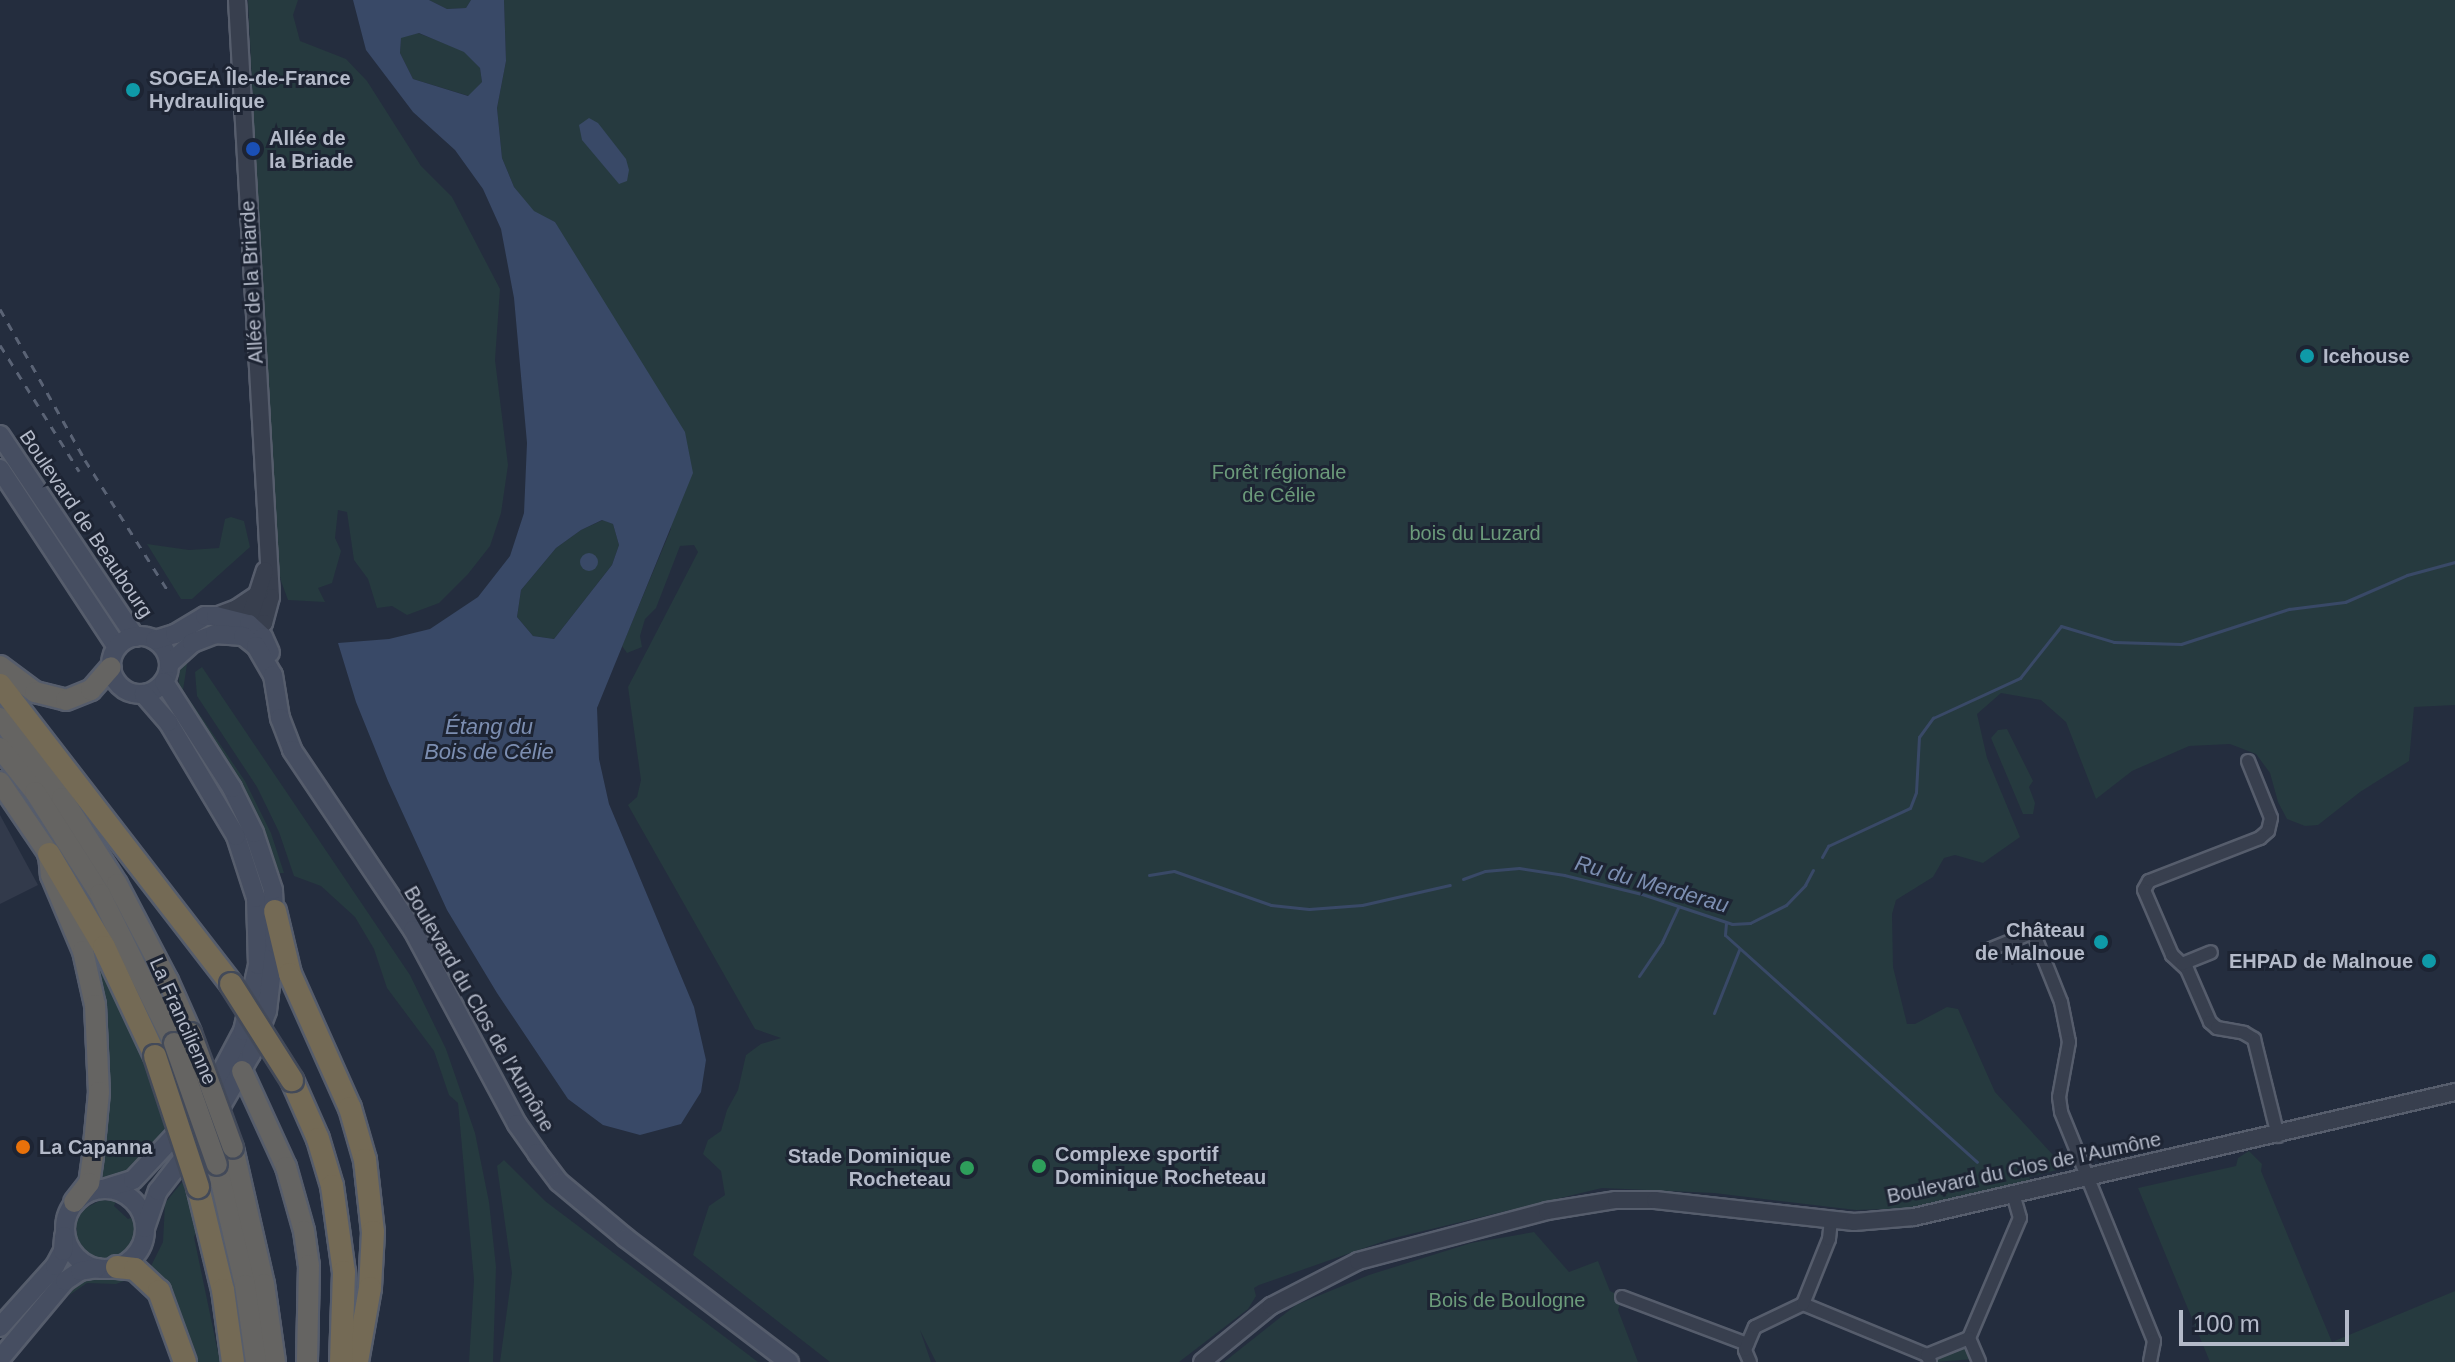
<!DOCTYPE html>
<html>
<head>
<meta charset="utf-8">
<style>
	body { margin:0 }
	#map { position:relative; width:2455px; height:1362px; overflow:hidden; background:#242d3e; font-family:Helvetica,sans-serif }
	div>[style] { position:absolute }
	.airport>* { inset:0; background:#323a4b }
	.green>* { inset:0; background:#263a3f }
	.water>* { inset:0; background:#394967 }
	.round { border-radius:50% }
	.stream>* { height:3px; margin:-1.5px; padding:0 1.5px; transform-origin:1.5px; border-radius:1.5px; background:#394967 }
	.roads { filter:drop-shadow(2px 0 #565d6c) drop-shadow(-2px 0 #565d6c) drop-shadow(0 2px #565d6c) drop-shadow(0 -2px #565d6c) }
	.minor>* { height:12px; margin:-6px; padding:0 6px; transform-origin:6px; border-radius:6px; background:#383f4e }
	.tertiary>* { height:16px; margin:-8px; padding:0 8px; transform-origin:8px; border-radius:8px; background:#383f4e }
	.secondary>* { height:18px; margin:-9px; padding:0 9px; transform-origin:9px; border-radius:9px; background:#464e61 }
	.secondary>.ring { margin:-9px; padding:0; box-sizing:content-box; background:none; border:18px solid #464e61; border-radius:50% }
	.trunk>* { height:20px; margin:-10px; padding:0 10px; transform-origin:10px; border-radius:10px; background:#656462 }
	.motorway>* { height:22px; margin:-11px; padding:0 11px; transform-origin:11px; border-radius:11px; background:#746a55 }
	.rail>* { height:3px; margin-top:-1.5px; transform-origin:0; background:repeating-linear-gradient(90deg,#5a6375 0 8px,transparent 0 16px) }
	.bridges { filter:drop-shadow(2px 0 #434a59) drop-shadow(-2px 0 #434a59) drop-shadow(0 2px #434a59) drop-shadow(0 -2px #434a59) }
	.trunk-bridge>* { height:20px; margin:-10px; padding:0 10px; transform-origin:10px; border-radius:10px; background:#656462 }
	.motorway-bridge>* { height:22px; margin:-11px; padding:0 11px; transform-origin:11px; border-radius:11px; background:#746a55 }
	.dots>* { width:22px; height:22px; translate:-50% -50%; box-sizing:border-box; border:4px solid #1d2433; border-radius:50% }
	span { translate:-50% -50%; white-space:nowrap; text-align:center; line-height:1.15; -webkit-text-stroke:6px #1d2433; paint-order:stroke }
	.poi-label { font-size:20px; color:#b4bac9; font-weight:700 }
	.left { translate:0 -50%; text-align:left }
	.right { translate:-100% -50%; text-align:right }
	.street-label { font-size:20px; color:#b4bac9 }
	.park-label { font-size:20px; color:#6b9a7a }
	.water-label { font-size:22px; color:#7c8eb1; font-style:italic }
	.scale { position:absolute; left:2179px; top:1310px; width:170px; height:36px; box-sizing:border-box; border:4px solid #b4bac9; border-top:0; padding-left:10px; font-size:24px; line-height:28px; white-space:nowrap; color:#b4bac9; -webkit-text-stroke:6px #1d2433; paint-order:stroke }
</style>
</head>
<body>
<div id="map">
	<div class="airport">
		<i style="clip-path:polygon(0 815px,38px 885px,0 904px)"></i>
	</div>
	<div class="green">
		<i style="clip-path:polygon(248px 0,298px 0,293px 15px,300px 41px,346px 59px,367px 81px,421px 166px,452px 197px,500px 289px,495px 360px,508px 465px,501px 513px,490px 546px,468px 574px,439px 603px,407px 615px,392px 606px,377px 608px,368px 579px,354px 560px,347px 512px,338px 510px,335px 538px,341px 551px,332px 583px,318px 588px,325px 602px,288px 600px,281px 581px,275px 555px)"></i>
		<i style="clip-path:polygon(429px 0,471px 0,466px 8px,447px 9px)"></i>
		<i style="clip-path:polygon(504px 0,2455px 0,2455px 705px,2414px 707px,2409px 761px,2360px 792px,2318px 825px,2305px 826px,2287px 819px,2278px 802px,2270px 773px,2256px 754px,2230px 744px,2189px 746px,2132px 771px,2096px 799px,2066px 722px,2041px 700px,2001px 693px,1977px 714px,1987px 758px,2020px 837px,1983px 863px,1955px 855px,1944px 858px,1933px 877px,1896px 900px,1892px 914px,1893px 967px,1907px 1024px,1915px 1024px,1947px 1007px,1958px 1009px,1995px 1092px,2065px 1168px,2029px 1177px,2031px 1181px,1913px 1208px,1856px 1210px,1714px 1193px,1602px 1188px,1390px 1239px,1259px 1285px,1254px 1288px,1256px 1296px,1248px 1309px,1179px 1362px,936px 1362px,920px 1330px,931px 1362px,830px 1362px,693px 1255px,709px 1206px,725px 1195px,721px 1171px,703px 1154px,708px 1140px,721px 1131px,727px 1110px,738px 1090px,746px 1055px,761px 1044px,781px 1038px,755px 1029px,628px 805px,637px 797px,641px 780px,628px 687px,698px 552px,694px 545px,680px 546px,656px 608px,645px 619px,640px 636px,642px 647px,627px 653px,622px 646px,671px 529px,555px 222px,534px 212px,514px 187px,502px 158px,497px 108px,506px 61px)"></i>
		<i style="clip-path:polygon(418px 33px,464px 51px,480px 68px,482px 82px,469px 96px,413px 79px,400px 53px,401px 37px)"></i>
		<i style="clip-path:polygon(231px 517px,244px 521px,250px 547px,192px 599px,181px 599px,147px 544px,189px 550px,219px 548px,225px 519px)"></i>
		<i style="clip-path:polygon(603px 520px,613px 524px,619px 545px,612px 565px,554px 639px,533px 636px,517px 617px,521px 590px,556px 548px,581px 530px)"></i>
		<i style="clip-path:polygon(188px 658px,183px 690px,245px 781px,271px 833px,284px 873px,275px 873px,178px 691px,180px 666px)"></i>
		<i style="clip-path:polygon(202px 667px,410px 975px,446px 1049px,475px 1133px,489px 1202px,496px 1267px,493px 1362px,469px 1362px,474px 1280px,458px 1103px,449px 1095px,434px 1051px,387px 988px,374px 949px,355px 917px,321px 886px,294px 876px,279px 832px,257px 787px,197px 696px,195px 672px)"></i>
		<i style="clip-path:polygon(2007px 729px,2033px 781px,2029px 787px,2035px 803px,2033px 814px,2023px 814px,1991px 738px,1998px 730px)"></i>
		<i style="clip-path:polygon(96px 956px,139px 1050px,169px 1134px,131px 1174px,99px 1182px)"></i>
		<i style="clip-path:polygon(2249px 1151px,2262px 1164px,2261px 1171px,2332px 1342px,2455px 1291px,2455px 1362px,2210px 1362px,2138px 1188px,2236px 1166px,2238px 1158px)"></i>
		<i style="clip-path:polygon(504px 1160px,545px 1201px,758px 1362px,500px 1362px,512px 1273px,497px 1166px)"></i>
		<i style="clip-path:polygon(183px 1181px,197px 1231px,194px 1237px,220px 1362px,189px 1362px,148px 1272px,163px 1242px,165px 1203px)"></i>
		<i style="clip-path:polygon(101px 1200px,116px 1201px,114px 1206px,128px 1219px,134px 1217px,135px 1221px,134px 1242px,125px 1253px,111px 1259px,90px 1256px,77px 1239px,76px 1224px,82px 1210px)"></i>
		<i style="clip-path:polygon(1534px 1232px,1569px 1272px,1598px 1261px,1610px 1291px,1622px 1297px,1618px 1310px,1638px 1362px,1224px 1362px,1296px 1305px,1369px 1275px,1471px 1243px)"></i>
		<i style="clip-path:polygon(126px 1275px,135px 1277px,116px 1284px,87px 1283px,68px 1296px,80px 1280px)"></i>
		<i style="clip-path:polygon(1963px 1346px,1974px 1359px,1935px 1362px,1937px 1357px)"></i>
	</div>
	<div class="water">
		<i style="clip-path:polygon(evenodd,353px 0,429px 0,447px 9px,466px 8px,471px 0,504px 0,506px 61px,497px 108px,502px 158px,514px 187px,534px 211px,555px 222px,685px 432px,693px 473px,597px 708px,599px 759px,609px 804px,694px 1007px,706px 1060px,701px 1092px,681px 1124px,640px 1135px,603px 1125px,568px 1099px,497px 993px,447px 910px,388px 781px,356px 702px,338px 643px,389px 639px,430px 629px,478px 597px,510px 556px,524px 513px,527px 443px,514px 298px,501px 229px,483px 189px,455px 150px,413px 112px,366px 50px,353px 0,419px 33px,464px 52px,480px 68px,482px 82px,468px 96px,413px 79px,400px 53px,401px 38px,419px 33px,353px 0,602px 520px,613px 524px,619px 545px,612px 565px,554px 639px,533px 636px,517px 617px,521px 590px,556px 548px,581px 530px,602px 520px)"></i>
		<i style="clip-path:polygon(589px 118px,598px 123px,626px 159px,629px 170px,627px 181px,619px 184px,582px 140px,579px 125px)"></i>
		<i class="round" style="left:580px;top:553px;width:18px;height:18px"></i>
	</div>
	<div class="stream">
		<i style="left:1822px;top:857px;width:13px;rotate:-61deg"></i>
		<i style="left:1828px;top:846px;width:90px;rotate:-24.9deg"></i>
		<i style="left:1910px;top:808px;width:17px;rotate:-69deg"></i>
		<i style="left:1916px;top:792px;width:55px;rotate:-86.9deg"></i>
		<i style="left:1919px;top:737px;width:24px;rotate:-54deg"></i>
		<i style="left:1933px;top:718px;width:96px;rotate:-24.7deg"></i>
		<i style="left:2020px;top:678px;width:66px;rotate:-51.7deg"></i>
		<i style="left:2061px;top:626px;width:55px;rotate:16.8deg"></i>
		<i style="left:2114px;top:642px;width:67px;rotate:1.7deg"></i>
		<i style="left:2181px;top:644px;width:114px;rotate:-18deg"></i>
		<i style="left:2289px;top:609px;width:56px;rotate:-7.1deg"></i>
		<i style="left:2345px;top:602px;width:68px;rotate:-23.5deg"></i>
		<i style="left:2407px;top:575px;width:50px;rotate:-15.2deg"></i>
		<i style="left:1149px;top:875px;width:25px;rotate:-9deg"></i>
		<i style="left:1174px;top:871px;width:103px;rotate:19.3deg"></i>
		<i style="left:1271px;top:905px;width:38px;rotate:6deg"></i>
		<i style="left:1309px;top:909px;width:53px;rotate:-4.3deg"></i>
		<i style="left:1362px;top:905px;width:90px;rotate:-12.8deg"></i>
		<i style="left:1463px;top:879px;width:23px;rotate:-20deg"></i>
		<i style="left:1485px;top:871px;width:34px;rotate:-5deg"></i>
		<i style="left:1519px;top:868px;width:46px;rotate:8.8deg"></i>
		<i style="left:1564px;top:875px;width:80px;rotate:13.7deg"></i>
		<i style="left:1642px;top:894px;width:95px;rotate:18.4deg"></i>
		<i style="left:1732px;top:924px;width:18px;rotate:-3deg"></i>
		<i style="left:1750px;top:923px;width:40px;rotate:-26.6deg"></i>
		<i style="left:1786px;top:905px;width:28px;rotate:-46deg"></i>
		<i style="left:1805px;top:885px;width:17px;rotate:-62deg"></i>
		<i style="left:1726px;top:923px;width:12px;rotate:95deg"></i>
		<i style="left:1725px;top:935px;width:339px;rotate:42deg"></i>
		<i style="left:1639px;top:976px;width:41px;rotate:-55.9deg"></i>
		<i style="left:1662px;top:942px;width:38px;rotate:-65deg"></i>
		<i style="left:1714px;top:1013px;width:68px;rotate:-68.4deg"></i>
	</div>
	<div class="roads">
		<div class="minor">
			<i style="left:2248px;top:761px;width:61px;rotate:68deg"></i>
			<i style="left:2271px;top:818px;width:13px;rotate:103deg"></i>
			<i style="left:2268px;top:831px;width:11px;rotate:139deg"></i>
			<i style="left:2260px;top:838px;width:119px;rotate:158.8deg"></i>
			<i style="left:2149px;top:881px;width:10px;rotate:119deg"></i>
			<i style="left:2144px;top:890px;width:71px;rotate:66.7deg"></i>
			<i style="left:2172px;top:955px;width:21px;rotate:43deg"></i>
			<i style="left:2187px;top:969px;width:58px;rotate:66.5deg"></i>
			<i style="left:2210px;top:1022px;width:9px;rotate:41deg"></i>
			<i style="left:2217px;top:1028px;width:27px;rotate:10deg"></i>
			<i style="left:2244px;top:1033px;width:12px;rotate:31deg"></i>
			<i style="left:2254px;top:1039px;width:100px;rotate:76.1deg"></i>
			<i style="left:1991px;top:949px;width:45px;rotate:-22deg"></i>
			<i style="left:2033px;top:932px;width:75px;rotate:68.2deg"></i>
			<i style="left:2061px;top:1002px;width:41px;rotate:78.7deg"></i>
			<i style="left:2069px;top:1042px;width:56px;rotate:100.3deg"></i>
			<i style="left:2059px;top:1097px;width:15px;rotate:82deg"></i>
			<i style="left:2061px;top:1112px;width:247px;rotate:67.9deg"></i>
			<i style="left:2154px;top:1341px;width:21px;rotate:101deg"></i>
			<i style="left:2182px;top:964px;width:31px;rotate:-22deg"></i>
			<i style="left:1622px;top:1297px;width:134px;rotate:20.6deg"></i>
			<i style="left:1803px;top:1304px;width:134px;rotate:22.4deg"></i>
			<i style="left:1969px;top:1338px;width:130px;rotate:-67deg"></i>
			<i style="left:2020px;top:1218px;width:22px;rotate:-106deg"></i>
			<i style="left:1930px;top:1361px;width:7px;rotate:-117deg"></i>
			<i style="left:1927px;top:1355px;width:45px;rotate:-22deg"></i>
			<i style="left:1969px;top:1338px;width:26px;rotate:67deg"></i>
			<i style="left:1750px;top:1362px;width:13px;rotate:-113deg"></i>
			<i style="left:1745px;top:1350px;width:25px;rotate:-67deg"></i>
			<i style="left:1755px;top:1327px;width:53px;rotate:-25.6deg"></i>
			<i style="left:1803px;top:1304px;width:70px;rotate:-68.2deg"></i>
			<i style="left:1829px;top:1239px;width:19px;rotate:-84deg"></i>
		</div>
		<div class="tertiary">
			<i style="left:237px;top:0;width:598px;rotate:86.74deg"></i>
			<i style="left:271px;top:597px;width:27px;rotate:105deg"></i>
			<i style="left:264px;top:623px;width:21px;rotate:145deg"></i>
			<i style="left:216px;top:616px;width:22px;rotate:-21deg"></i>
			<i style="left:237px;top:608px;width:27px;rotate:-34deg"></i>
			<i style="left:244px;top:635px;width:68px;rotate:-72.1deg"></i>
			<i style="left:1202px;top:1362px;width:89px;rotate:-39.1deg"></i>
			<i style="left:1271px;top:1306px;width:98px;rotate:-27.3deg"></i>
			<i style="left:1358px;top:1261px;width:196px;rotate:-14.8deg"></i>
			<i style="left:1547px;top:1211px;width:70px;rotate:-9.1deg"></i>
			<i style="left:1616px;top:1200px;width:39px"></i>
			<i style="left:1655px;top:1200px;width:200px;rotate:6.3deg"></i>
			<i style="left:1854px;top:1222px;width:60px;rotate:-4.8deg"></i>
			<i style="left:1914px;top:1217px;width:555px;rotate:-13.01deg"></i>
		</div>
		<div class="secondary">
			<i style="left:0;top:435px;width:243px;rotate:56.2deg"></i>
			<i style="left:0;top:469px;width:213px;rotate:56.7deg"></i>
			<i class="ring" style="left:111px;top:636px;width:40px;height:40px"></i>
			<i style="left:155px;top:640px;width:21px;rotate:-17deg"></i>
			<i style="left:175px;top:634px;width:35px;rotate:-31deg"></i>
			<i style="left:205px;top:616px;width:11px"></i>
			<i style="left:216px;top:616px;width:34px;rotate:14deg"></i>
			<i style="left:249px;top:624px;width:19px;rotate:43deg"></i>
			<i style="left:263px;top:637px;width:17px;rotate:66deg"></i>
			<i style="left:169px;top:664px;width:31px;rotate:-42deg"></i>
			<i style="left:192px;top:643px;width:25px;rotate:-21deg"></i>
			<i style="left:215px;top:634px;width:28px;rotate:4deg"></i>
			<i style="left:243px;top:636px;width:16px;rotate:38deg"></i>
			<i style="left:256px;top:646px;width:34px;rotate:60deg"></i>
			<i style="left:273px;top:675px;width:44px;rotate:80.8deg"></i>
			<i style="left:280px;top:718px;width:34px;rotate:69deg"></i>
			<i style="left:292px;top:750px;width:217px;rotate:56.1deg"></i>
			<i style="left:413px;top:930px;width:220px;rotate:61.8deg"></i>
			<i style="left:517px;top:1124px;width:35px;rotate:55deg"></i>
			<i style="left:537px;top:1153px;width:36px;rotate:53deg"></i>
			<i style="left:559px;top:1182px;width:87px;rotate:39.9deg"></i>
			<i style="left:626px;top:1238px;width:205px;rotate:37.3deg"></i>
			<i class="ring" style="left:65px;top:1189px;width:62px;height:62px"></i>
			<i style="left:103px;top:1189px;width:31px;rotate:-17deg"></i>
			<i style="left:133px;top:1180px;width:105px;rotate:-46.9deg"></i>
			<i style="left:205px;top:1103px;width:81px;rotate:-62.2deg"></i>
			<i style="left:243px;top:1031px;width:68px;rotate:-77.2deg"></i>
			<i style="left:258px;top:965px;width:67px;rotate:-91.7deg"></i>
			<i style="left:256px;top:898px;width:65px;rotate:-107.9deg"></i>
			<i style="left:236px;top:836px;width:133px;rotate:-120.8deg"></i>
			<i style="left:168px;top:722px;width:37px;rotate:-131deg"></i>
			<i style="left:145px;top:1228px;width:39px;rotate:-71deg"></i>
			<i style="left:158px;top:1191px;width:90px;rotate:-52.2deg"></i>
			<i style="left:213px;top:1120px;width:76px;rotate:-60.1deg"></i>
			<i style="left:251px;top:1054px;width:46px;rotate:-69.6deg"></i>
			<i style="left:267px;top:1011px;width:67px;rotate:-83.2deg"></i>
			<i style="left:275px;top:944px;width:54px;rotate:-92.1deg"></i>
			<i style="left:273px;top:890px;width:60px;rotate:-108.4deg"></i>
			<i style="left:254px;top:833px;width:50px;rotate:-116.1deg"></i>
			<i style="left:232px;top:788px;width:126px;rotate:-122.7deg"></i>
			<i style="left:0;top:1327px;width:82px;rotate:-48deg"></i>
			<i style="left:55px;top:1266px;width:17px;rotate:-62deg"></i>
			<i style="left:63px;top:1251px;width:15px;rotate:-86deg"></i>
			<i style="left:0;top:1359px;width:102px;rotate:-50.2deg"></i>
			<i style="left:65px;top:1281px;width:18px;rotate:-34deg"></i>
			<i style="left:80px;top:1271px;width:17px;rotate:-10deg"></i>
		</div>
		<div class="trunk">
			<i style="left:0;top:666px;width:44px;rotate:36.6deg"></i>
			<i style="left:35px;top:692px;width:32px;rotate:14deg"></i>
			<i style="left:66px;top:700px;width:27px;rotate:-22deg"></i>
			<i style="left:91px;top:690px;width:30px;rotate:-49deg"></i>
			<i style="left:0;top:718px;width:101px;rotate:52.2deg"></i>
			<i style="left:62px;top:798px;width:102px;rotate:57.4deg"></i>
			<i style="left:117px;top:884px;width:110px;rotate:62.3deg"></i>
			<i style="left:168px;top:981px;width:57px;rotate:66.1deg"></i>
			<i style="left:0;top:748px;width:56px;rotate:51.5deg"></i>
			<i style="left:35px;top:792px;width:121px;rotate:57.5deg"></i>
			<i style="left:100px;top:894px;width:166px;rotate:63.6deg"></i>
			<i style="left:0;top:782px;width:87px;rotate:55.8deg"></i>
			<i style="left:49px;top:854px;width:21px;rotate:85deg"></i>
			<i style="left:51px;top:875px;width:82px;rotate:67.2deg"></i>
			<i style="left:83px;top:951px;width:55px;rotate:77.5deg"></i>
			<i style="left:95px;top:1005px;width:87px;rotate:87.4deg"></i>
			<i style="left:99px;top:1092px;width:64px;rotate:95.4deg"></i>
			<i style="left:93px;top:1156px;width:27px;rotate:98deg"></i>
			<i style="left:89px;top:1183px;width:24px;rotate:128deg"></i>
			<i style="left:242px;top:1071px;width:106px;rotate:65.4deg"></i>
			<i style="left:286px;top:1167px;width:66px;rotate:74.3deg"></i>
			<i style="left:304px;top:1231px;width:34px;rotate:82deg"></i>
			<i style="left:309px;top:1265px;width:97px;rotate:91.2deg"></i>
			<i style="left:233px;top:1148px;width:139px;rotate:77.2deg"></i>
			<i style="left:264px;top:1284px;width:79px;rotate:82deg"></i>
			<i style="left:217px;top:1165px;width:123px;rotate:76.9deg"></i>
			<i style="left:245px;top:1285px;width:78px;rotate:81.9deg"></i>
		</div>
		<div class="motorway">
			<i style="left:0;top:685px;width:378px;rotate:52.3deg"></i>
			<i style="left:49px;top:854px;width:108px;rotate:59.4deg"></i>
			<i style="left:104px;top:947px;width:120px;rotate:64.9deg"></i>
			<i style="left:275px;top:911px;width:65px;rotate:76.6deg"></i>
			<i style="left:290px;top:974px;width:147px;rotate:65.9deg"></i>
			<i style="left:350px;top:1108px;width:54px;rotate:73.9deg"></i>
			<i style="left:365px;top:1160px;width:72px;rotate:83.7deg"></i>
			<i style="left:373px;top:1232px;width:56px;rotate:93.1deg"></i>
			<i style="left:370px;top:1288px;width:75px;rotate:100deg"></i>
			<i style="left:292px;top:1080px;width:64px;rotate:66.2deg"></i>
			<i style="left:318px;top:1139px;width:49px;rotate:73.4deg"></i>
			<i style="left:332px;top:1186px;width:87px;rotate:82.1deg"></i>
			<i style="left:344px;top:1272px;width:90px;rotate:91.9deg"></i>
			<i style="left:198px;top:1187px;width:106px;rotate:76.4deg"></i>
			<i style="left:223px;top:1290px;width:73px;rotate:82.1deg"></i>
			<i style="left:117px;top:1267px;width:18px;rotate:6deg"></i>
			<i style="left:135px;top:1269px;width:33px;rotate:43deg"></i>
			<i style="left:159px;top:1291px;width:76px;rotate:69.9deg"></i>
		</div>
	</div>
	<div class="rail">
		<i style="left:0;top:309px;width:173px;rotate:60.6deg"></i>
		<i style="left:85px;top:460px;width:153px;rotate:57.6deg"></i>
		<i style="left:0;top:345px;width:149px;rotate:57.9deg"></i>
	</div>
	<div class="bridges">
		<div class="trunk-bridge">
			<i style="left:191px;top:1033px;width:122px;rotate:69.9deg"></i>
			<i style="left:174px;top:1043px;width:129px;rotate:70.6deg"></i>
		</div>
		<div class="motorway-bridge">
			<i style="left:231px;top:984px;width:114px;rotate:57.6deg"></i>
			<i style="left:155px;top:1056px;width:138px;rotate:71.8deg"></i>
		</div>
	</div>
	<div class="dots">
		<i style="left:133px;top:90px;background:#0f9aa8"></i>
		<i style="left:253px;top:149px;background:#1a4fb4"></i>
		<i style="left:2307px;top:356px;background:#0f9aa8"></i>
		<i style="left:2101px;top:942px;background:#0f9aa8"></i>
		<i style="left:2429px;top:961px;background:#0f9aa8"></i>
		<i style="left:23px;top:1147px;background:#e8710a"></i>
		<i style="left:1039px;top:1166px;background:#2e9e5b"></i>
		<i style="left:967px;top:1168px;background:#2e9e5b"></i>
	</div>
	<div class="poi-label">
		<span class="left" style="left:149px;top:90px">SOGEA Île-de-France<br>Hydraulique</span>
		<span class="left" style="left:269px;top:150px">Allée de<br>la Briade</span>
		<span class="left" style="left:2323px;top:356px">Icehouse</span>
		<span class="right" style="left:2085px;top:942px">Château<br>de Malnoue</span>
		<span class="right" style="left:2413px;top:961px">EHPAD de Malnoue</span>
		<span class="left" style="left:39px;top:1147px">La Capanna</span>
		<span class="left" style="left:1055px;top:1166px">Complexe sportif<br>Dominique Rocheteau</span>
		<span class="right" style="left:951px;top:1168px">Stade Dominique<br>Rocheteau</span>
	</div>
	<div class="street-label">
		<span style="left:252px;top:282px;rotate:-93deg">Allée de la Briarde</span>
		<span style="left:86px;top:524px;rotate:56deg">Boulevard de Beaubourg</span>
		<span style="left:479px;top:1009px;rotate:60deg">Boulevard du Clos de l'Aumône</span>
		<span style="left:183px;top:1021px;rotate:66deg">La Francilienne</span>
		<span style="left:2024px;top:1168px;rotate:-12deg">Boulevard du Clos de l'Aumône</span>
	</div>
	<div class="park-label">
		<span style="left:1279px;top:484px">Forêt régionale<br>de Célie</span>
		<span style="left:1475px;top:533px">bois du Luzard</span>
		<span style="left:1507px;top:1300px">Bois de Boulogne</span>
	</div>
	<div class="water-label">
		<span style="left:489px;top:739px">Étang du<br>Bois de Célie</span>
		<span style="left:1652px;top:884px;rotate:16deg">Ru du Merderau</span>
	</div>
	<div class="scale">100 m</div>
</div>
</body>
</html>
